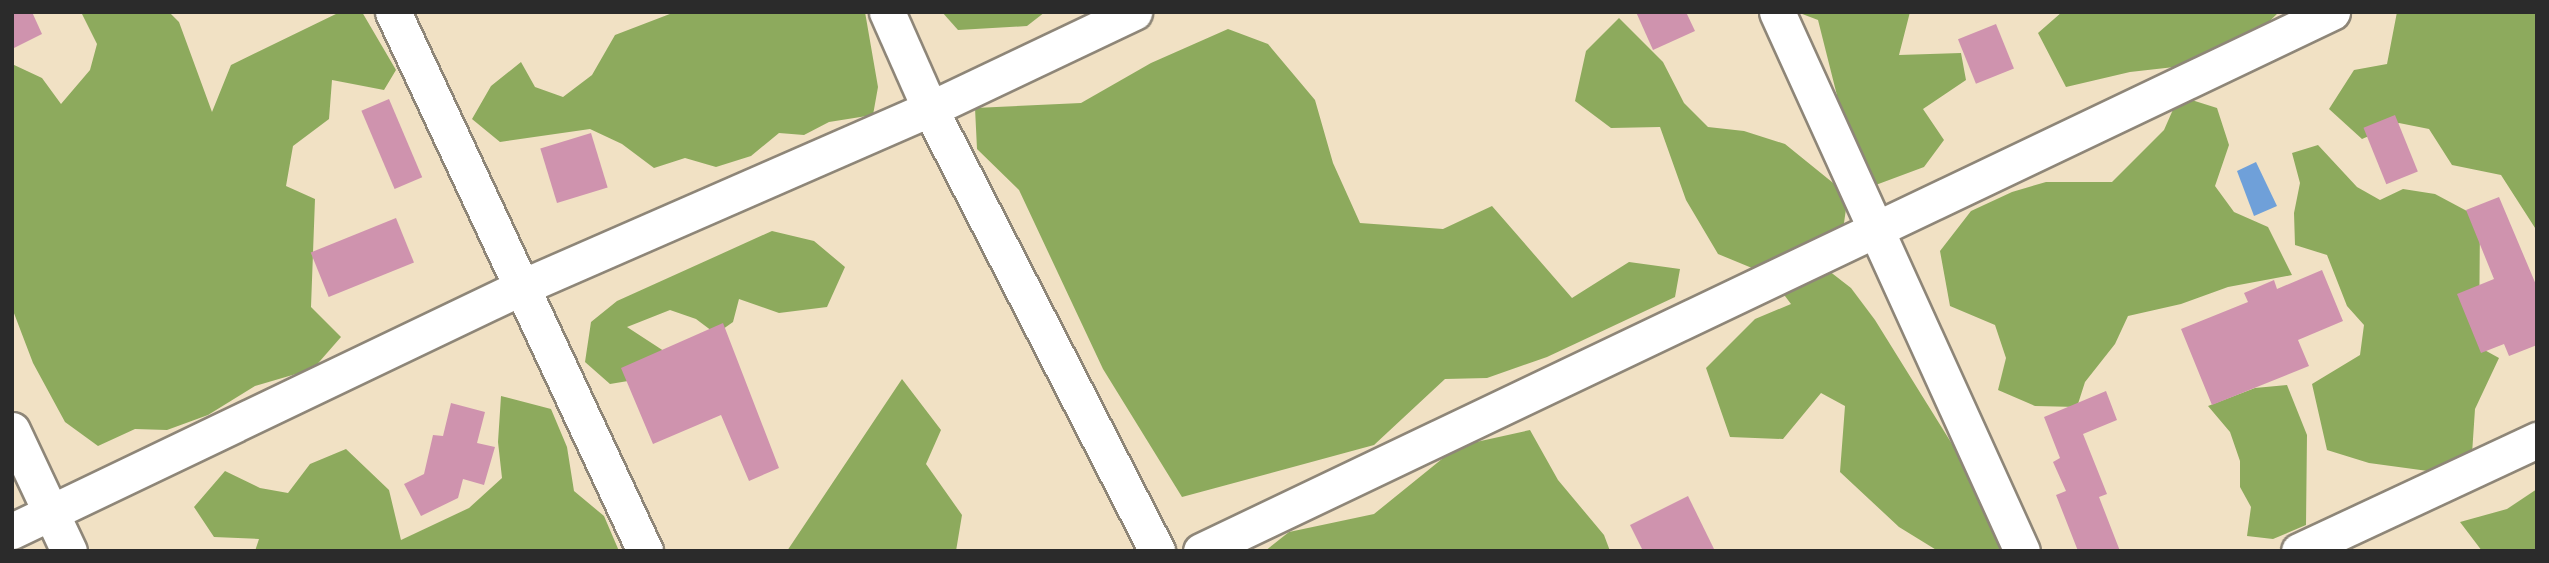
<!DOCTYPE html>
<html>
<head>
<meta charset="utf-8">
<style>
	body { margin:0 }
	#map { position:relative; width:2549px; height:563px; overflow:hidden; background:#f1e1c4; font-family:"IM FELL DW Pica",serif }
	div>[style] { position:absolute }
	.forest>* { inset:0; background:#8daa5d }
	.water>* { inset:0; background:#6fa0d9 }
	.building>* { inset:0; background:#cf93ae; transform-origin:0 0 }
	.roads { filter:drop-shadow(2px 0 #8e8678) drop-shadow(-2px 0 #8e8678) drop-shadow(0 2px #8e8678) drop-shadow(0 -2px #8e8678) }
	.minor>* { height:35px; margin:-17.5px; padding:0 17.5px; transform-origin:17.5px; border-radius:17.5px; background:#fff }
	span { translate:-50% -50%; white-space:nowrap; text-align:center; line-height:1.15; -webkit-text-stroke:6px #f7f3e8; paint-order:stroke }
	.frame { position:absolute; inset:0; border:14px solid #2b2b2b; pointer-events:none }
</style>
</head>
<body>
<div id="map">
	<div class="forest">
		<i style="clip-path:polygon(81px 12px,169px 12px,179px 22px,212px 112px,231px 65px,340px 12px,362px 12px,396px 70px,384px 90px,332px 80px,329px 119px,293px 146px,286px 186px,315px 199px,311px 307px,341px 337px,313px 369px,255px 386px,208px 415px,167px 430px,135px 429px,98px 446px,65px 422px,33px 363px,12px 308px,12px 64px,42px 78px,61px 104px,90px 70px,97px 44px)"></i>
		<i style="clip-path:polygon(675px 12px,865px 12px,878px 87px,873px 115px,829px 122px,804px 135px,779px 133px,751px 156px,716px 167px,685px 158px,654px 168px,622px 144px,590px 129px,500px 142px,472px 119px,491px 86px,521px 62px,535px 87px,563px 97px,592px 75px,615px 35px)"></i>
		<i style="clip-path:polygon(942px 12px,1045px 12px,1027px 26px,958px 30px)"></i>
		<i style="clip-path:polygon(1797px 12px,1910px 12px,1899px 55px,1961px 53px,1966px 80px,1923px 109px,1944px 140px,1924px 167px,1873px 186px,1853px 159px,1818px 20px)"></i>
		<i style="clip-path:polygon(2062px 12px,2279px 12px,2245px 45px,2192px 65px,2130px 72px,2066px 87px,2038px 33px)"></i>
		<i style="clip-path:polygon(2397px 12px,2537px 12px,2537px 231px,2501px 175px,2452px 165px,2429px 129px,2399px 123px,2362px 139px,2329px 109px,2354px 70px,2387px 64px)"></i>
		<i style="clip-path:polygon(1619px 18px,1663px 62px,1684px 103px,1708px 127px,1744px 131px,1785px 144px,1848px 195px,1841px 244px,1815px 260px,1851px 288px,1875px 320px,1975px 481px,2004px 551px,1938px 551px,1899px 527px,1840px 472px,1845px 406px,1821px 393px,1783px 439px,1730px 437px,1706px 368px,1755px 319px,1791px 304px,1769px 275px,1718px 254px,1686px 200px,1660px 127px,1611px 128px,1575px 101px,1586px 51px)"></i>
		<i style="clip-path:polygon(1228px 29px,1268px 44px,1315px 100px,1333px 163px,1360px 223px,1443px 229px,1492px 206px,1572px 298px,1629px 262px,1680px 269px,1675px 297px,1547px 357px,1487px 378px,1445px 379px,1374px 445px,1182px 497px,1103px 369px,1019px 190px,977px 149px,975px 108px,1081px 103px,1151px 63px)"></i>
		<i style="clip-path:polygon(2179px 96px,2217px 108px,2229px 145px,2215px 186px,2234px 212px,2268px 227px,2292px 275px,2228px 287px,2181px 304px,2128px 316px,2115px 344px,2085px 382px,2077px 407px,2035px 406px,1998px 390px,2006px 358px,1995px 325px,1950px 306px,1940px 251px,1971px 211px,2012px 192px,2046px 182px,2112px 182px,2164px 130px)"></i>
		<i style="clip-path:polygon(2318px 145px,2357px 187px,2380px 200px,2403px 189px,2435px 194px,2480px 218px,2479px 347px,2499px 358px,2475px 409px,2472px 454px,2428px 471px,2369px 463px,2327px 450px,2312px 384px,2360px 355px,2364px 325px,2347px 306px,2327px 255px,2295px 245px,2294px 213px,2300px 183px,2292px 153px)"></i>
		<i style="clip-path:polygon(772px 231px,814px 241px,845px 267px,827px 307px,779px 313px,739px 299px,733px 322px,716px 334px,696px 319px,670px 310px,627px 327px,670px 355px,640px 379px,610px 384px,585px 362px,591px 322px,617px 301px)"></i>
		<i style="clip-path:polygon(902px 379px,941px 430px,926px 464px,962px 515px,956px 551px,787px 551px)"></i>
		<i style="clip-path:polygon(2287px 385px,2307px 435px,2306px 525px,2273px 539px,2247px 536px,2251px 507px,2240px 487px,2240px 461px,2230px 432px,2208px 406px,2255px 388px)"></i>
		<i style="clip-path:polygon(501px 396px,551px 409px,567px 447px,574px 491px,604px 516px,619px 551px,255px 551px,259px 539px,214px 537px,194px 507px,225px 471px,260px 488px,288px 493px,310px 464px,346px 449px,389px 490px,401px 540px,469px 508px,502px 478px,498px 442px)"></i>
		<i style="clip-path:polygon(1530px 430px,1558px 480px,1604px 535px,1610px 551px,1265px 551px,1289px 532px,1374px 514px,1458px 446px)"></i>
		<i style="clip-path:polygon(2537px 489px,2537px 551px,2482px 551px,2460px 522px,2507px 509px)"></i>
	</div>
	<div class="water">
		<i style="clip-path:polygon(2256px 162px,2277px 206px,2254px 216px,2237px 171px)"></i>
	</div>
	<div class="building">
		<i style="clip-path:polygon(12px 12px,32px 12px,42px 34px,12px 49px)"></i>
		<i style="clip-path:polygon(1636px 12px,1686px 12px,1695px 31px,1653px 50px)"></i>
		<i style="left:1996px;top:24px;width:48px;height:41px;rotate:68deg"></i>
		<i style="left:389px;top:99px;width:85px;height:30px;rotate:67deg"></i>
		<i style="left:2395px;top:115px;width:61px;height:34px;rotate:68deg"></i>
		<i style="left:591px;top:133px;width:57px;height:53px;rotate:73deg"></i>
		<i style="clip-path:polygon(2499px 197px,2537px 287px,2537px 345px,2509px 356px,2504px 344px,2481px 353px,2457px 294px,2494px 279px,2466px 210px)"></i>
		<i style="left:396px;top:218px;width:48px;height:92px;rotate:68deg"></i>
		<i style="clip-path:polygon(2322px 270px,2343px 321px,2298px 340px,2309px 366px,2212px 405px,2181px 329px,2248px 302px,2244px 293px,2274px 280px,2277px 289px)"></i>
		<i style="clip-path:polygon(723px 323px,779px 468px,749px 481px,721px 415px,653px 444px,621px 368px)"></i>
		<i style="clip-path:polygon(2106px 391px,2117px 420px,2083px 434px,2107px 494px,2099px 497px,2120px 551px,2078px 551px,2056px 495px,2066px 491px,2053px 462px,2060px 458px,2044px 417px)"></i>
		<i style="clip-path:polygon(451px 403px,485px 412px,477px 443px,495px 447px,484px 485px,463px 479px,458px 498px,421px 516px,404px 484px,424px 474px,433px 435px,443px 436px)"></i>
		<i style="clip-path:polygon(1688px 496px,1715px 551px,1643px 551px,1630px 525px)"></i>
	</div>
	<div class="roads">
		<div class="minor">
			<i style="left:393px;top:12px;width:595px;rotate:64.94deg"></i>
			<i style="left:887px;top:12px;width:106px;rotate:66.1deg"></i>
			<i style="left:930px;top:109px;width:497px;rotate:62.8deg"></i>
			<i style="left:1777px;top:12px;width:592px;rotate:65.56deg"></i>
			<i style="left:12px;top:430px;width:134px;rotate:64.8deg"></i>
			<i style="left:12px;top:531px;width:565px;rotate:-25.57deg"></i>
			<i style="left:522px;top:287px;width:445px;rotate:-23.6deg"></i>
			<i style="left:930px;top:109px;width:226px;rotate:-25.4deg"></i>
			<i style="left:1201px;top:551px;width:1253px;rotate:-25.48deg"></i>
			<i style="left:2299px;top:551px;width:263px;rotate:-25deg"></i>
		</div>
	</div>
	<div class="frame"></div>
</div>
</body>
</html>
